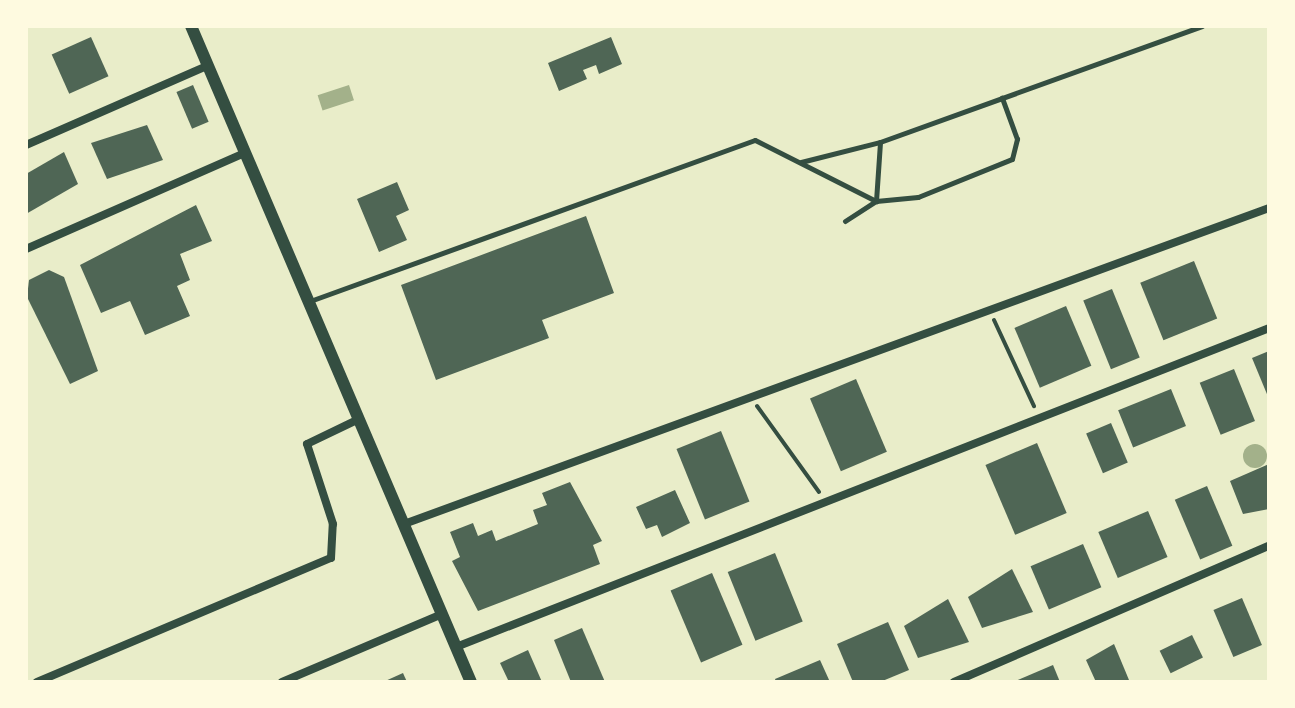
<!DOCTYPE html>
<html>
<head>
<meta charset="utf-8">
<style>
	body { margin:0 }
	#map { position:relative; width:1295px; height:708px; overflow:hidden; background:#e9edc9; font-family:"Archivo Narrow",sans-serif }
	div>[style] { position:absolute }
	.water>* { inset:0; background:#a3b18a; transform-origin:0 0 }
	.round { border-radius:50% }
	.building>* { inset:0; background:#4f6655; transform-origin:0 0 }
	.path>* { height:4px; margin:-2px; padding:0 2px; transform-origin:2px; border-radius:2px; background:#344e41 }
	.service>* { height:5px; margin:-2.5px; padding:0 2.5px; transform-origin:2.5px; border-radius:2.5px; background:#344e41 }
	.minor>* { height:8px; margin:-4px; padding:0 4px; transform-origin:4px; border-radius:4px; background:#344e41 }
	.tertiary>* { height:12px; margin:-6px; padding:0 6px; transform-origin:6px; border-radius:6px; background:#344e41 }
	span { translate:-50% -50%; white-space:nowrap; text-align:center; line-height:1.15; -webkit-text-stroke:8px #fefae0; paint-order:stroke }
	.frame { position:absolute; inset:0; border:28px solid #fefae0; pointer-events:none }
</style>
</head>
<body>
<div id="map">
	<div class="water">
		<i style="left:349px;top:85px;width:16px;height:33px;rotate:72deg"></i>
		<i class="round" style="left:1243px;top:444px;width:24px;height:24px"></i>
	</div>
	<div class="building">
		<i style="left:91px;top:37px;width:43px;height:43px;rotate:66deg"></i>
		<i style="clip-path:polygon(611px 37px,622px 64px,599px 74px,596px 65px,583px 70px,587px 79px,559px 91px,548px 63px)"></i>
		<i style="left:193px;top:85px;width:40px;height:18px;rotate:67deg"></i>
		<i style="clip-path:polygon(147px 125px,163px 160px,107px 179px,91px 143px)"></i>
		<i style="clip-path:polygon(64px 152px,78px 184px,26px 214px,26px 174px)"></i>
		<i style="clip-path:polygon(397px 182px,409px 210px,396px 216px,407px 240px,379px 252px,357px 199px)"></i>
		<i style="clip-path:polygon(196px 205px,212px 241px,180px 254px,190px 280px,177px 286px,190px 316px,145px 335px,130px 301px,101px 313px,80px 265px)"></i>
		<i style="clip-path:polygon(586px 216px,614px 293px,542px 320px,549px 338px,436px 380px,401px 285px)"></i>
		<i style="left:1194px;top:261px;width:62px;height:58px;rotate:68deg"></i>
		<i style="clip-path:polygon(49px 270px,64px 277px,98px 371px,70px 384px,27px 297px,29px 280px)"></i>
		<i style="left:1112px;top:289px;width:74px;height:31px;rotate:68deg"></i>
		<i style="left:1066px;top:306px;width:65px;height:56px;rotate:67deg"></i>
		<i style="clip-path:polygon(1269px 351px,1269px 399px,1252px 358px)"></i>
		<i style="left:1234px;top:369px;width:56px;height:37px;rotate:68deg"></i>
		<i style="left:856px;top:379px;width:79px;height:50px;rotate:67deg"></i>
		<i style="left:1171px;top:389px;width:40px;height:57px;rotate:68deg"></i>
		<i style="left:1111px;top:423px;width:43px;height:27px;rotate:67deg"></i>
		<i style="left:721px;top:431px;width:76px;height:48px;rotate:68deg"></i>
		<i style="left:1037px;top:443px;width:76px;height:56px;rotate:67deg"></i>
		<i style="clip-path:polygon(1269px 464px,1269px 509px,1243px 514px,1230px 481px)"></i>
		<i style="clip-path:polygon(570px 482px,602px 541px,593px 545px,600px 564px,478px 611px,452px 561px,460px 557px,450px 532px,473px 523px,478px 536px,492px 530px,496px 541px,538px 524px,533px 510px,547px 505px,542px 493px)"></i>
		<i style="left:1207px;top:486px;width:65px;height:35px;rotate:67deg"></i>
		<i style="clip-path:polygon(675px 490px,690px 523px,662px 537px,657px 525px,646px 529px,636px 507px)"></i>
		<i style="left:1148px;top:511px;width:50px;height:54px;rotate:67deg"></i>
		<i style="left:1083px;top:544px;width:47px;height:57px;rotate:67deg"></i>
		<i style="left:775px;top:553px;width:74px;height:51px;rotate:68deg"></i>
		<i style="clip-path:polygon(1012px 569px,1033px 612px,982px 628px,968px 597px)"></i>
		<i style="left:712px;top:573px;width:78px;height:45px;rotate:67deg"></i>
		<i style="left:1242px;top:598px;width:51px;height:31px;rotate:67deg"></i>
		<i style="clip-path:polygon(948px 599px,969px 642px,918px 658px,904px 626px)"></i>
		<i style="clip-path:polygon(888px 622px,909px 670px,880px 682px,853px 682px,837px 644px)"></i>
		<i style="clip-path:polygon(582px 628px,605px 682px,571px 682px,554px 640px)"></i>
		<i style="left:1192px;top:635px;width:25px;height:36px;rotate:64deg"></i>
		<i style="clip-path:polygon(1114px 644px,1129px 680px,1096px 682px,1086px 660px)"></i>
		<i style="clip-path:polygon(528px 650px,542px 682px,509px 682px,500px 663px)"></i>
		<i style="clip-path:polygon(820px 660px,830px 682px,776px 682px,775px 679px)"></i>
		<i style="clip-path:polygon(1053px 665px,1060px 682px,1013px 682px)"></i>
		<i style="clip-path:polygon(403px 673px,407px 682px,383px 682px)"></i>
	</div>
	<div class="path">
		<i style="left:994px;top:320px;width:95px;rotate:65.1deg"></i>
		<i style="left:757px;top:406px;width:106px;rotate:54.2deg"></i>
	</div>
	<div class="service">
		<i style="left:801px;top:162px;width:81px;rotate:-14.2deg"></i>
		<i style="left:880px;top:142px;width:342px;rotate:-19.8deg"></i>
		<i style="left:845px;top:221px;width:37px;rotate:-33deg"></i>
		<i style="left:876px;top:201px;width:59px;rotate:-86.1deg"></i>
		<i style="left:310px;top:301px;width:473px;rotate:-19.9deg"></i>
		<i style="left:755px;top:140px;width:136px;rotate:26.8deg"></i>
		<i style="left:876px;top:201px;width:42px;rotate:-5.4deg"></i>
		<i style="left:918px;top:197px;width:101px;rotate:-22deg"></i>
		<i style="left:1012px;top:159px;width:21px;rotate:-76deg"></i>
		<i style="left:1017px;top:139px;width:44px;rotate:-110.1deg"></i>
	</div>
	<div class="minor">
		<i style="left:26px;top:145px;width:197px;rotate:-23.6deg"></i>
		<i style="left:26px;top:249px;width:239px;rotate:-23.7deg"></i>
		<i style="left:404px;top:524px;width:921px;rotate:-20.07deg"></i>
		<i style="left:456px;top:647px;width:873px;rotate:-21.42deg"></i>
		<i style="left:37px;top:682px;width:319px;rotate:-22.9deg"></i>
		<i style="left:331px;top:558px;width:34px;rotate:-87deg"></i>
		<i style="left:333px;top:524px;width:84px;rotate:-108deg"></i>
		<i style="left:307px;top:444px;width:58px;rotate:-25.7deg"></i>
		<i style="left:282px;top:682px;width:174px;rotate:-23deg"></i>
		<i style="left:954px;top:682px;width:343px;rotate:-23.4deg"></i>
	</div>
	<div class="tertiary">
		<i style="left:191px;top:26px;width:713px;rotate:66.89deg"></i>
	</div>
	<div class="frame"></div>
</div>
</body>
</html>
